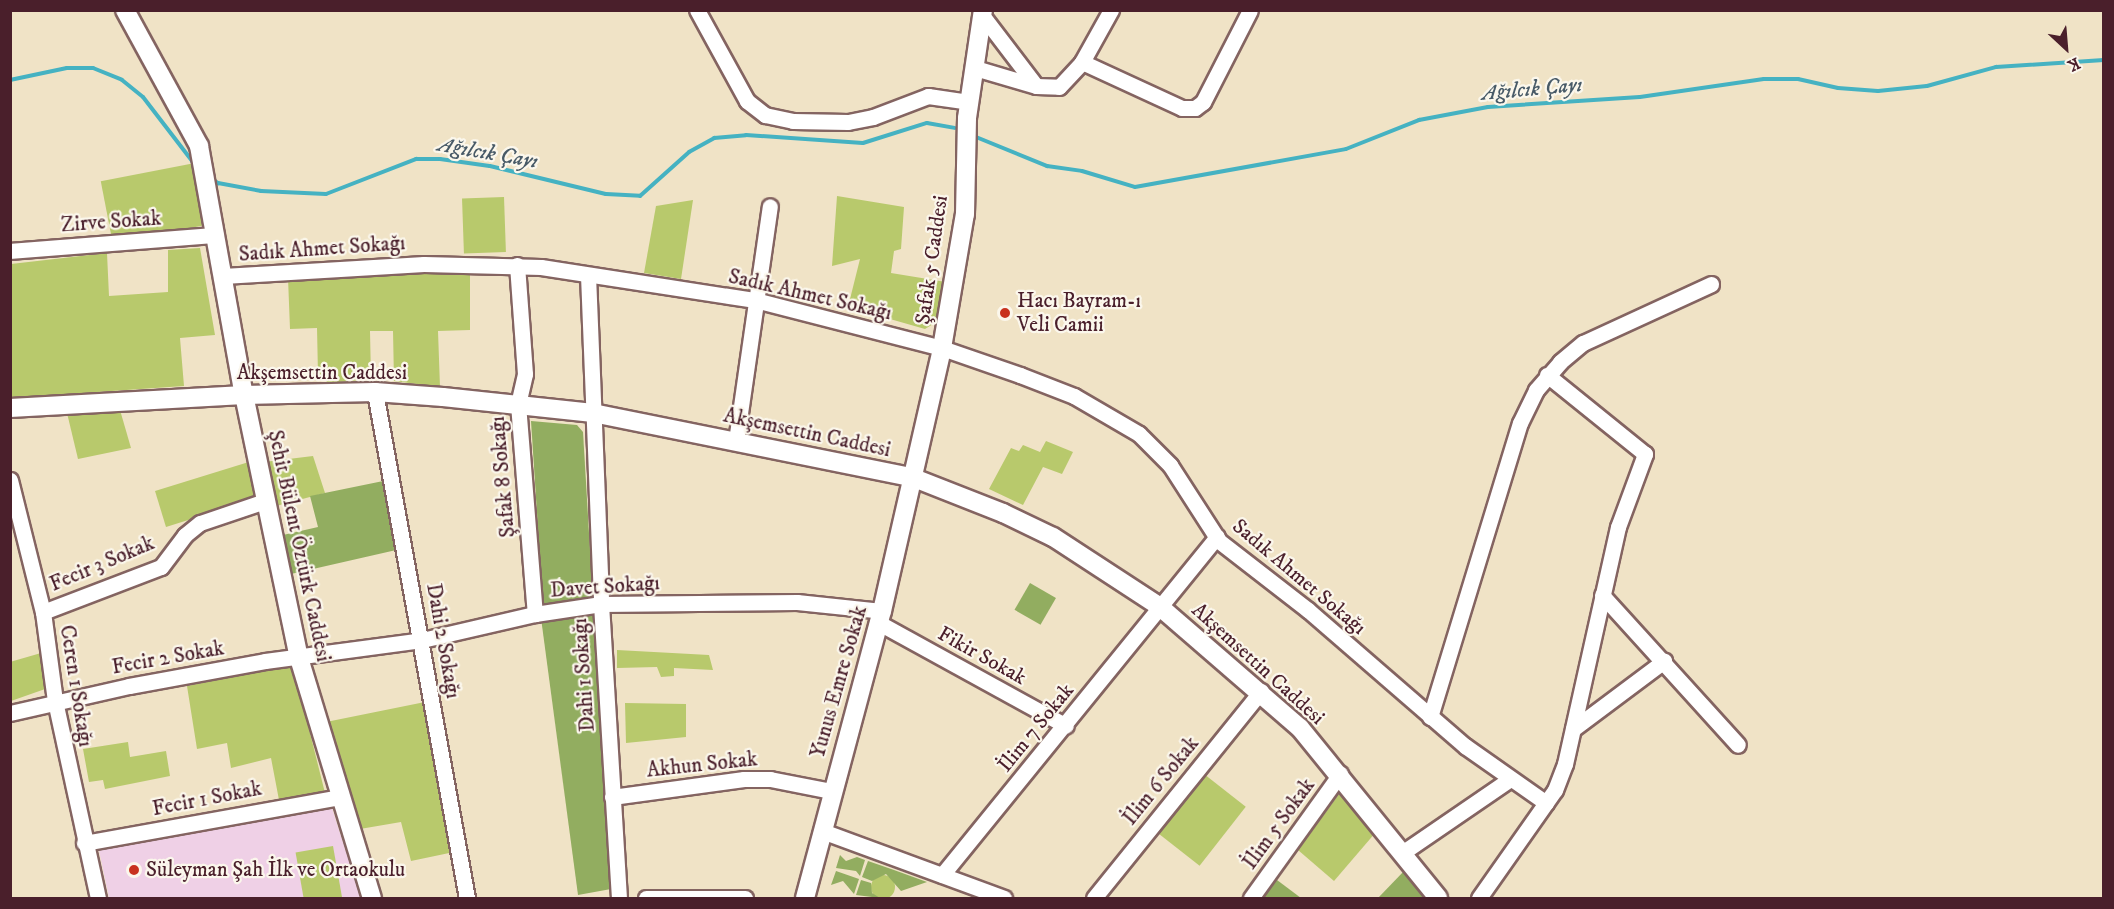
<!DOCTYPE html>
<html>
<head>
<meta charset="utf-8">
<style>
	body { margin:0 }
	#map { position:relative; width:2114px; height:909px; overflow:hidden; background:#f0e3c6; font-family:"IM FELL DW Pica",serif }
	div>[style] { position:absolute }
	.built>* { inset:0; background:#efd0e6 }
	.green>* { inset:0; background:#b8c96c; transform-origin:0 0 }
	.round { border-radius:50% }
	.forest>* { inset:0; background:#92ad60; transform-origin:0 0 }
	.stream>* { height:4px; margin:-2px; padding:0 2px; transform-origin:2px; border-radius:2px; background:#45b2c2 }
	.roads { filter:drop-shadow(2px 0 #846461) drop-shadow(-2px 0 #846461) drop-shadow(0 2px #846461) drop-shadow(0 -2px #846461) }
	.minor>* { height:15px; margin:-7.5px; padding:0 7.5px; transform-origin:7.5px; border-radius:7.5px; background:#fff }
	.tertiary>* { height:18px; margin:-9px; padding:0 9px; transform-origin:9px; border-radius:9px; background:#fff }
	.dots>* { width:16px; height:16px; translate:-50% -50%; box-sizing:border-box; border:3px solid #fbf7ec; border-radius:50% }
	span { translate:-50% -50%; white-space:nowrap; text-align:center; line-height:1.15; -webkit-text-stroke:4.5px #fbf7ec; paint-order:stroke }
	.street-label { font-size:21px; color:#4a1f2b }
	.poi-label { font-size:21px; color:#4a1f2b }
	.left { translate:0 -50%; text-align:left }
	.water-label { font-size:22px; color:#485a67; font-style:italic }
	.frame { position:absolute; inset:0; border:12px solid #4a1f2b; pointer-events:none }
	.north { position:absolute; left:2036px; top:18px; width:60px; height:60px; -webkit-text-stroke:4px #fbf7ec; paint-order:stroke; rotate:154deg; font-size:16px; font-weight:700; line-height:24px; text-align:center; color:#4a1f2b }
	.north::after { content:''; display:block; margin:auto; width:21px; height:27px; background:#4a1f2b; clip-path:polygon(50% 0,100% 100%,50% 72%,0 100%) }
</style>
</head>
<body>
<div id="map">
	<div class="built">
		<i style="clip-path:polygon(331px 805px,361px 898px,109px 898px,98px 846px)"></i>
	</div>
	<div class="green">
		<i style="left:195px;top:163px;width:63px;height:96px;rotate:79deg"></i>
		<i style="clip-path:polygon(837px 196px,904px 207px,901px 249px,894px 251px,891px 273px,946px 282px,938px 321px,925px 329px,848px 307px,860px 259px,832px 266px)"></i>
		<i style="left:504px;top:197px;width:55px;height:42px;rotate:88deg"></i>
		<i style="clip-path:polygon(693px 200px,681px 279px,644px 273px,656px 206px)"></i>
		<i style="clip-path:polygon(200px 248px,215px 335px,180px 338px,184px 386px,11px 398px,11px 264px,107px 253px,109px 296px,168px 292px,168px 250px)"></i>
		<i style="clip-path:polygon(470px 270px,470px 330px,438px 331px,440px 387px,394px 381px,393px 331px,370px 331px,371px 379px,329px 383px,318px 375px,317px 328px,290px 329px,288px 278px)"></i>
		<i style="clip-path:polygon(120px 410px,131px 448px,78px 459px,67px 413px)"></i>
		<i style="clip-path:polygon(1046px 441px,1073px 452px,1062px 474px,1043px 467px,1023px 505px,989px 489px,1011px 448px,1019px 451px,1023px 445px,1040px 452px)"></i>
		<i style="clip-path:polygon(313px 456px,325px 493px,276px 506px,264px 462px)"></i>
		<i style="clip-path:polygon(252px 461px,258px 493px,255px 499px,166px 527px,155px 491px)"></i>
		<i style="clip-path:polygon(617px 650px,709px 655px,713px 670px,674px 668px,674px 676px,661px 677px,657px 667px,617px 668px)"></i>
		<i style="clip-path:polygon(41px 653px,48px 688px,11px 701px,10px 662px)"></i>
		<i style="clip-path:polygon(293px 665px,325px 793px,279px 800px,271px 758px,231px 768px,227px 743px,197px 749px,187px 686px)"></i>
		<i style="clip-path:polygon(425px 702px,454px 852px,411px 861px,401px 822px,360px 829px,326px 722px)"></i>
		<i style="clip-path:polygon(625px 703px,686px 704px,686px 737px,626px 743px)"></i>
		<i style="clip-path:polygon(128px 742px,130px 757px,166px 751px,170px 776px,105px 789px,103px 780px,89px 782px,83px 749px)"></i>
		<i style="left:1204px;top:774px;width:53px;height:75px;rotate:38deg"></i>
		<i style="clip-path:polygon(1342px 790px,1376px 832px,1334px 881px,1298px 850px)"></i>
		<i style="left:333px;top:846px;width:53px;height:38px;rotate:80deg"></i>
		<i class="round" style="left:871px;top:875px;width:24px;height:24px"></i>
	</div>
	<div class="forest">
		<i style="clip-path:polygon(531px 421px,577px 425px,583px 432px,593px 600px,543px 605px)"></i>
		<i style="clip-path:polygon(393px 479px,405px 548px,291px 574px,283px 535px,318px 527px,310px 496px)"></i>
		<i style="left:1030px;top:583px;width:30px;height:31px;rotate:30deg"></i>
		<i style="clip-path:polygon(594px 613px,611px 889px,578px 895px,541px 618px)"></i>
		<i style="clip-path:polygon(840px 855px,846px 861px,857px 857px,865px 860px,860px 876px,856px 871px,836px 868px)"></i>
		<i style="clip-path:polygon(868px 861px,894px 870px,927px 882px,901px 891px,886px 874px,872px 881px,862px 877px)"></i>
		<i style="clip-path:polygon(1405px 870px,1427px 898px,1378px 898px)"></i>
		<i style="clip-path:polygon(836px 871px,859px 879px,854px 894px,843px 881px,831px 885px)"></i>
		<i style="clip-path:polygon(861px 880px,871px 883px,872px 893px,880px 898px,856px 895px)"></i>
		<i style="clip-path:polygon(1277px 880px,1301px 898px,1263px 898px)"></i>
	</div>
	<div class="stream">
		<i style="left:10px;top:80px;width:58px;rotate:-11.9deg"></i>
		<i style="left:67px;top:68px;width:26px"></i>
		<i style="left:93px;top:68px;width:31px;rotate:22deg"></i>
		<i style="left:122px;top:80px;width:27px;rotate:39deg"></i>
		<i style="left:143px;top:97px;width:87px;rotate:52.5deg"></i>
		<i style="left:976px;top:137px;width:77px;rotate:22.2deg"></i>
		<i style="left:1047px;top:166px;width:35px;rotate:8deg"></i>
		<i style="left:1082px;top:171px;width:55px;rotate:16.8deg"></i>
		<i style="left:1135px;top:187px;width:214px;rotate:-10.2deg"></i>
		<i style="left:1346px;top:149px;width:79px;rotate:-21.7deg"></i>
		<i style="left:1419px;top:120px;width:70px;rotate:-10.7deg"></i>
		<i style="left:1488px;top:107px;width:152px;rotate:-3.8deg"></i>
		<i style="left:1640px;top:97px;width:125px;rotate:-8.3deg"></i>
		<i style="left:1764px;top:79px;width:34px"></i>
		<i style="left:1798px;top:79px;width:41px;rotate:12.7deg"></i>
		<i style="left:1838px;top:88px;width:40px;rotate:4.3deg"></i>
		<i style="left:1878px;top:91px;width:49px;rotate:-5.8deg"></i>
		<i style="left:1927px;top:86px;width:72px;rotate:-15.4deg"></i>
		<i style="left:1996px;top:67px;width:108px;rotate:-3.7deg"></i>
		<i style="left:211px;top:178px;width:9px;rotate:36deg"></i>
		<i style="left:218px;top:183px;width:44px;rotate:10.5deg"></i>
		<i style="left:261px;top:191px;width:65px;rotate:2.6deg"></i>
		<i style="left:326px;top:194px;width:97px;rotate:-21.3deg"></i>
		<i style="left:416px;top:159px;width:24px"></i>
		<i style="left:440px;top:159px;width:50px;rotate:8deg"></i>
		<i style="left:490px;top:166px;width:119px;rotate:13.6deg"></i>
		<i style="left:606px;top:194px;width:34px;rotate:3deg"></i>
		<i style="left:640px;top:196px;width:66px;rotate:-41.9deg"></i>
		<i style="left:689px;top:152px;width:29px;rotate:-29deg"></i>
		<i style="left:714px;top:138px;width:32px;rotate:-5deg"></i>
		<i style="left:746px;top:135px;width:117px;rotate:3.9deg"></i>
		<i style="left:863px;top:143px;width:67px;rotate:-17.4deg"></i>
		<i style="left:927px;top:123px;width:28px;rotate:10deg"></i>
	</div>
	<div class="roads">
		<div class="minor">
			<i style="left:697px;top:10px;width:104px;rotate:61.2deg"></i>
			<i style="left:747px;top:101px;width:23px;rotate:38deg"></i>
			<i style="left:765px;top:115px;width:29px;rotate:12deg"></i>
			<i style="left:793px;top:121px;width:55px;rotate:1deg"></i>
			<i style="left:848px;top:122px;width:25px;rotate:-11deg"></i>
			<i style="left:873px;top:117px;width:59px;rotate:-20.9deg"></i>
			<i style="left:928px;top:96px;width:41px;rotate:8.3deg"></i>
			<i style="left:982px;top:15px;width:89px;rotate:52.7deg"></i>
			<i style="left:1082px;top:62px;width:110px;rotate:24.7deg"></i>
			<i style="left:1182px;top:108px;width:13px"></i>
			<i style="left:1195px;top:108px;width:10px;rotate:-37deg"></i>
			<i style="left:1203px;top:102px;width:103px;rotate:-62.9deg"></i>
			<i style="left:975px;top:68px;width:64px;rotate:16.4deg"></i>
			<i style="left:1036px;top:86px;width:23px;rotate:2deg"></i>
			<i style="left:1059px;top:87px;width:34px;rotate:-47deg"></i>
			<i style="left:1082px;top:62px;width:60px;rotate:-60.9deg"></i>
			<i style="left:10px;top:251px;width:206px;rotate:-4.5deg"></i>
			<i style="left:517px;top:265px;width:109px;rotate:85.8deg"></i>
			<i style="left:525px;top:374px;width:31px;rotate:103deg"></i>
			<i style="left:518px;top:404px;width:211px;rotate:85.4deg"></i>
			<i style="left:588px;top:275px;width:329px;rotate:87.7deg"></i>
			<i style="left:601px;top:604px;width:295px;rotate:86.5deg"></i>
			<i style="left:223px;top:276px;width:201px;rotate:-3.4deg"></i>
			<i style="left:424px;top:264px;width:117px;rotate:1.5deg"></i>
			<i style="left:541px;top:267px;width:217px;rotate:8.8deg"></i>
			<i style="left:755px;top:300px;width:193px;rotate:14.4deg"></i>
			<i style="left:942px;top:348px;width:83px;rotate:19.1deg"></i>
			<i style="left:1020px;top:375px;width:58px;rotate:21.3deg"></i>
			<i style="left:1074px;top:396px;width:75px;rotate:30.3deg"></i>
			<i style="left:1139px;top:434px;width:44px;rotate:45deg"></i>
			<i style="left:1170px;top:465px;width:90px;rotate:57.2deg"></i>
			<i style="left:1219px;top:541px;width:113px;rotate:37.8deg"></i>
			<i style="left:1308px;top:610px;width:208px;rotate:40.9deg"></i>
			<i style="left:1465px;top:746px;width:99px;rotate:35.1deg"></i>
			<i style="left:375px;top:392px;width:514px;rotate:79.7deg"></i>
			<i style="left:736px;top:441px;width:237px;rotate:-81.8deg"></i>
			<i style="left:10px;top:480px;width:136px;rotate:76deg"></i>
			<i style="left:43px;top:612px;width:90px;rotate:82.3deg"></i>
			<i style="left:55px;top:701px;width:202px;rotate:77.7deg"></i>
			<i style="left:1602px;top:595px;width:202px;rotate:47.8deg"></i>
			<i style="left:43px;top:612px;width:126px;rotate:-20.9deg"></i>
			<i style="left:161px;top:567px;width:40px;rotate:-53deg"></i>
			<i style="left:185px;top:535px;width:19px;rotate:-39deg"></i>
			<i style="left:200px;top:523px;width:69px;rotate:-18.7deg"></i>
			<i style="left:879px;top:623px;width:213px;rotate:28.8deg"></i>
			<i style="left:10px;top:713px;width:122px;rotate:-12.8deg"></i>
			<i style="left:129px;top:686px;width:138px;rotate:-10.4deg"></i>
			<i style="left:265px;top:661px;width:158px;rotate:-7.6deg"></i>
			<i style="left:422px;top:640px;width:116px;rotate:-13deg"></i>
			<i style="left:535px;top:614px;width:67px;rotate:-8.6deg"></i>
			<i style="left:601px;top:604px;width:196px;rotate:-0.6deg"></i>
			<i style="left:797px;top:602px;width:85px;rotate:6deg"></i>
			<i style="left:1430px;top:717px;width:307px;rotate:-73deg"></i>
			<i style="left:1520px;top:423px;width:37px;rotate:-64deg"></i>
			<i style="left:1536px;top:390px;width:37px;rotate:-49deg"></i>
			<i style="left:1560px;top:362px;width:30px;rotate:-40deg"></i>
			<i style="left:1583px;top:343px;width:141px;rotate:-24.7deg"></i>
			<i style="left:1573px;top:729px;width:114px;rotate:-36.8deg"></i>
			<i style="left:612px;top:797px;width:133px;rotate:-7.8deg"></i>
			<i style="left:744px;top:779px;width:26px"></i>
			<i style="left:770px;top:779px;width:63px;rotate:11deg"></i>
			<i style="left:822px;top:831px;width:194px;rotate:20.2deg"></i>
			<i style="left:84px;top:843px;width:259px;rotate:-10.2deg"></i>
			<i style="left:1402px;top:853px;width:131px;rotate:-34.4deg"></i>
			<i style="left:942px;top:875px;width:436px;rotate:-50.9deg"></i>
			<i style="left:646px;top:898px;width:99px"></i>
			<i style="left:1094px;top:898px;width:266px;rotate:-51.1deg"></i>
			<i style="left:1251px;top:898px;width:153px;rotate:-54.3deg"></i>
			<i style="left:1479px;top:898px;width:132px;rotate:-54.9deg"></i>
			<i style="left:1555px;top:790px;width:28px;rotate:-69deg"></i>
			<i style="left:1565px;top:764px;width:243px;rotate:-77.4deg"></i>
			<i style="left:1618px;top:527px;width:78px;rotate:-69.7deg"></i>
			<i style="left:1645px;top:454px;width:126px;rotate:-141.1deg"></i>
		</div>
		<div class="tertiary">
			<i style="left:125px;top:10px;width:155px;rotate:61.4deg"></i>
			<i style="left:199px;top:146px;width:253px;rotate:79.8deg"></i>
			<i style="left:244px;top:395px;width:269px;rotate:78.2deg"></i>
			<i style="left:299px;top:658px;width:251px;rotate:73.1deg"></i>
			<i style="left:10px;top:408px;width:234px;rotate:-3.2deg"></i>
			<i style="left:244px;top:395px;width:131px;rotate:-1.3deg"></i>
			<i style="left:375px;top:392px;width:68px;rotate:4.2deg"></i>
			<i style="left:443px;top:397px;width:151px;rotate:6.1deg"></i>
			<i style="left:593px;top:413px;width:328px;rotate:11.4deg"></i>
			<i style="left:914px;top:478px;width:96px;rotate:21.5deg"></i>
			<i style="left:1003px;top:513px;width:55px;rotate:25.6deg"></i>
			<i style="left:1053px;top:537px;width:126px;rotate:33.1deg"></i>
			<i style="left:1159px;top:606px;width:186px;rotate:40.9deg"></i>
			<i style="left:1300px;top:728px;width:219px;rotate:50.9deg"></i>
			<i style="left:805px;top:898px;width:297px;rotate:-75deg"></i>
			<i style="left:882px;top:611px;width:270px;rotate:-77.1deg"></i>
			<i style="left:942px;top:348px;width:136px;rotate:-80.3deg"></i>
			<i style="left:965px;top:214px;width:96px;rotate:-88.8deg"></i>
			<i style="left:967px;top:118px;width:109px;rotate:-81.6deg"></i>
		</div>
	</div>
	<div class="dots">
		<i style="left:1005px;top:313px;background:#c8321e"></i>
		<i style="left:134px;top:870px;background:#c8321e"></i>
	</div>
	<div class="street-label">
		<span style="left:111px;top:222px;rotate:-4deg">Zirve Sokak</span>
		<span style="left:322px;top:249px;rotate:-4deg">Sadık Ahmet Sokağı</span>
		<span style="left:932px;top:260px;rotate:-82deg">Şafak 5 Caddesi</span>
		<span style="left:810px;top:295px;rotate:13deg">Sadık Ahmet Sokağı</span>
		<span style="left:322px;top:373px">Akşemsettin Caddesi</span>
		<span style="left:807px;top:433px;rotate:12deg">Akşemsettin Caddesi</span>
		<span style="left:503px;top:477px;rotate:-95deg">Şafak 8 Sokağı</span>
		<span style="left:299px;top:546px;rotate:78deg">Şehit Bülent Öztürk Caddesi</span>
		<span style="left:102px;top:564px;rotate:-23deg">Fecir 3 Sokak</span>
		<span style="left:1299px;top:577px;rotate:40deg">Sadık Ahmet Sokağı</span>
		<span style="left:605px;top:587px;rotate:-4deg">Davet Sokağı</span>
		<span style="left:443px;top:641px;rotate:80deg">Dahi 2 Sokağı</span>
		<span style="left:982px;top:656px;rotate:29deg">Fikir Sokak</span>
		<span style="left:168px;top:658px;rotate:-10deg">Fecir 2 Sokak</span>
		<span style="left:1258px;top:664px;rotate:42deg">Akşemsettin Caddesi</span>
		<span style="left:584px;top:675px;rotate:-94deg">Dahi 1 Sokağı</span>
		<span style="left:839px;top:682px;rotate:-74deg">Yunus Emre Sokak</span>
		<span style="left:76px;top:686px;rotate:81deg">Ceren 1 Sokağı</span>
		<span style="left:1036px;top:728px;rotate:-51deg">İlim 7 Sokak</span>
		<span style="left:702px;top:765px;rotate:-6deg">Akhun Sokak</span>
		<span style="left:1161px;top:781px;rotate:-51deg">İlim 6 Sokak</span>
		<span style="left:207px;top:799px;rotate:-11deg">Fecir 1 Sokak</span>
		<span style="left:1279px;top:824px;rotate:-54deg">İlim 5 Sokak</span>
	</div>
	<div class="poi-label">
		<span class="left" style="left:1017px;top:313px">Hacı Bayram-ı<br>Veli Camii</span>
		<span class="left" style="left:146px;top:870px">Süleyman Şah İlk ve Ortaokulu</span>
	</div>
	<div class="water-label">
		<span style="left:1532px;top:89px;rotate:-5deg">Ağılcık Çayı</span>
		<span style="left:488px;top:153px;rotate:10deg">Ağılcık Çayı</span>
	</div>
	<div class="frame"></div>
	<div class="north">K</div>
</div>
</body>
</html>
